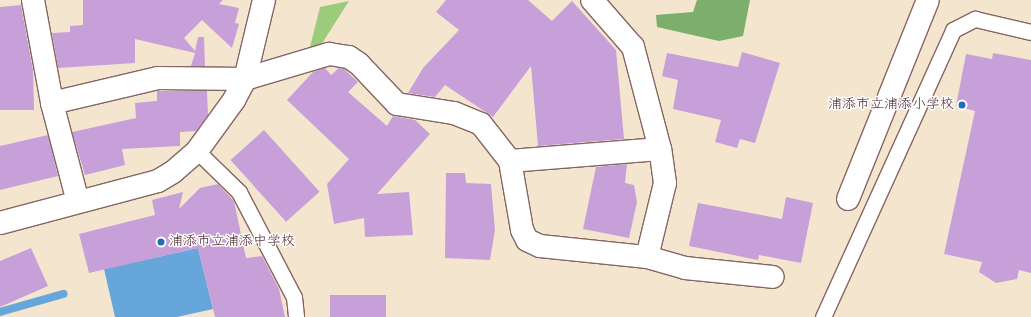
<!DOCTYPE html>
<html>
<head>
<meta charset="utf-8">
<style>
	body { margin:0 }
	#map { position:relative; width:1031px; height:317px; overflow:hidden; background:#f4e6ce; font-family:Dekko,"Klee One",sans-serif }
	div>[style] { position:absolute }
	.green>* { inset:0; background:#9bcb7b }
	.forest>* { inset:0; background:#7caf6b }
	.water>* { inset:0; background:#67a6da }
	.stream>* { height:8px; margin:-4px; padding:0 4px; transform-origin:4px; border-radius:4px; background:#67a6da }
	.building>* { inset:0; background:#c7a0d9; transform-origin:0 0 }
	.roads { filter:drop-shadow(1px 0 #866564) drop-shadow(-1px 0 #866564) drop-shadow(0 1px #866564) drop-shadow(0 -1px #866564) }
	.lane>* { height:15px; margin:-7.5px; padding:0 7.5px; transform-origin:7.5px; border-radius:7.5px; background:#fff }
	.street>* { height:22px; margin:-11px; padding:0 11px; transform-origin:11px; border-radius:11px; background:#fff }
	.dots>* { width:11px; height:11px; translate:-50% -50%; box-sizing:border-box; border:2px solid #fff; border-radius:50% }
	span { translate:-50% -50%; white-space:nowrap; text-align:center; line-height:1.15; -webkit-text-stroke:3px #fff; paint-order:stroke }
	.poi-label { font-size:14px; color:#4a1f2b }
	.right { translate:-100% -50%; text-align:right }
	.left { translate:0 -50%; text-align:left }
</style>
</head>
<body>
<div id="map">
	<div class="green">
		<i style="clip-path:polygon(349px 1px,321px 45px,310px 47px,320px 7px)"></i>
	</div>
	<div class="forest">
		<i style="clip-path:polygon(697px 0,750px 0,743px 36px,719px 41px,657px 27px,656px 15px,693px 12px)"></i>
	</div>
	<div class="water">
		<i style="clip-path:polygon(198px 248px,213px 309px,177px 317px,115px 317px,104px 269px)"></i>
	</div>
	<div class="stream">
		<i style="left:0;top:312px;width:66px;rotate:-15.9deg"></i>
	</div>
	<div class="building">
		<i style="clip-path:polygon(83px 0,223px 0,219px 4px,239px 8px,235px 23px,239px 24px,232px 48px,202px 20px,184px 38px,195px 51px,198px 37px,204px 37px,205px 66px,191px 66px,195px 53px,135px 39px,135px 63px,58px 68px,52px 33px,70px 32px,70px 26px,83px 25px)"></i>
		<i style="clip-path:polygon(446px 0,528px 0,552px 21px,572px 1px,616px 50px,624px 139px,538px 146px,531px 66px,493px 117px,445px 85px,435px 97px,408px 93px,423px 68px,459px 30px,436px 12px)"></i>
		<i style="clip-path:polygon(21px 5px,33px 70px,34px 110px,0 110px,0 7px)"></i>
		<i style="clip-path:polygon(742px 52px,780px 63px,755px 143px,740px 139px,737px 148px,715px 142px,721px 120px,673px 109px,678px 80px,662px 76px,667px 53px,738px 67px)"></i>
		<i style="clip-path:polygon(993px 53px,1031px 60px,1031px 273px,1019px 270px,1017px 279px,996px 283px,979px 272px,982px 262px,944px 254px,975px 111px,956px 106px,966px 54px,992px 59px)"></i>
		<i style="clip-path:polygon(325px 68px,331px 75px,339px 68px,344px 69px,358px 82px,348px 92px,387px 126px,393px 116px,415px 120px,430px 134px,377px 194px,409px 192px,413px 235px,365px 237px,364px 218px,334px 224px,327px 184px,349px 159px,287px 100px,313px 72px)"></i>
		<i style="clip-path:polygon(157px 91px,207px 91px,208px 115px,196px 131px,180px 132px,180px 146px,122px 149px,125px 165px,85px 175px,72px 132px,136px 118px,135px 103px,157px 101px)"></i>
		<i style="left:264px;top:130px;width:83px;height:45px;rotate:48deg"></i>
		<i style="clip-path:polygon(48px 135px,58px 176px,0 190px,0 146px)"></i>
		<i style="clip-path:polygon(627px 164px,625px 183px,634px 185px,637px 202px,629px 238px,583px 229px,596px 167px)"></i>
		<i style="clip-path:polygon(446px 173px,465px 173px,466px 183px,491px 184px,495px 230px,490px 260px,445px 258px)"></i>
		<i style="clip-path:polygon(218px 184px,234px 201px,246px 258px,262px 256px,279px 289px,285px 317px,215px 317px,198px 248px,89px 273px,79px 234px,155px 215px,152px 200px,183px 192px,179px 209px,200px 188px)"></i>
		<i style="clip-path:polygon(786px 197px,813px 203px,801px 263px,759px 255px,758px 260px,689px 246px,698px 203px,782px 219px)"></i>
		<i style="clip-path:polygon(31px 248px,48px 286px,0 307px,0 261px)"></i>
		<i style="left:386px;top:295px;width:22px;height:56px;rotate:90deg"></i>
	</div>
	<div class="roads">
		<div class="lane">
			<i style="left:197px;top:151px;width:59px;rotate:44.3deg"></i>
			<i style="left:239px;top:192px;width:119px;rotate:62.4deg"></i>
			<i style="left:294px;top:297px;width:20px;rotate:84deg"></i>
			<i style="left:823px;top:317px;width:315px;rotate:-65.6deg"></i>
			<i style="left:953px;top:30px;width:25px;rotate:-27deg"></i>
			<i style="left:975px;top:19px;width:57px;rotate:13.1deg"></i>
		</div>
		<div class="street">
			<i style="left:33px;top:0;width:105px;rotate:79.5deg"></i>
			<i style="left:52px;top:103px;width:109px;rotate:-13.3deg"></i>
			<i style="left:158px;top:78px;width:87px;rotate:0.7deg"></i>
			<i style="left:245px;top:79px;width:88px;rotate:-16.6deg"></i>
			<i style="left:329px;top:54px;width:20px;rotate:9deg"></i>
			<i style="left:349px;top:57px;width:12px;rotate:35deg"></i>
			<i style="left:359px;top:64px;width:55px;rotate:46.5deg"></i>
			<i style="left:397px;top:104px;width:58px;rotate:9deg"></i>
			<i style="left:454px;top:113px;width:29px;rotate:22deg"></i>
			<i style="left:481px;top:124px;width:47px;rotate:51.9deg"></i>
			<i style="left:510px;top:161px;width:150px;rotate:-4.6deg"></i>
			<i style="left:660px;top:149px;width:106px;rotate:-104.8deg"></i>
			<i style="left:633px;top:47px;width:62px;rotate:-131.1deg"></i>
			<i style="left:52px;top:103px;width:102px;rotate:75.3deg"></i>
			<i style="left:510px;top:161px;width:70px;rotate:80.1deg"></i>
			<i style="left:522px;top:230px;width:11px;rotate:63deg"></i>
			<i style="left:527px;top:240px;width:14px;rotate:25deg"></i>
			<i style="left:540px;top:246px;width:108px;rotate:5.9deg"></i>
			<i style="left:647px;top:257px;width:40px;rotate:16deg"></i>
			<i style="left:685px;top:268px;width:88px;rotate:5.8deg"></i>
			<i style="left:848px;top:199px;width:214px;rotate:-68.1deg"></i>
			<i style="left:0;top:223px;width:163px;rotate:-14.9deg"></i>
			<i style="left:158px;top:181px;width:17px;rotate:-31deg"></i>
			<i style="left:173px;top:172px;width:32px;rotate:-41deg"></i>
			<i style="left:197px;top:151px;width:63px;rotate:-54deg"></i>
			<i style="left:234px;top:100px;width:24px;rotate:-62deg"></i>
			<i style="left:245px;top:79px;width:81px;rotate:-76.5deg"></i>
			<i style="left:647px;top:257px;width:76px;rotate:-76.3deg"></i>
			<i style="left:665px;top:183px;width:34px;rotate:-98deg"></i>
		</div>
	</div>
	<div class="dots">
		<i style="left:962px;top:105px;background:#1f6fb2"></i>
		<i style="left:161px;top:242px;background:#1f6fb2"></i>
	</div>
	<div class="poi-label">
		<span class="right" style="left:954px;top:105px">浦添市立浦添小学校</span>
		<span class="left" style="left:169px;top:242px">浦添市立浦添中学校</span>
	</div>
</div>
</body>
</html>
